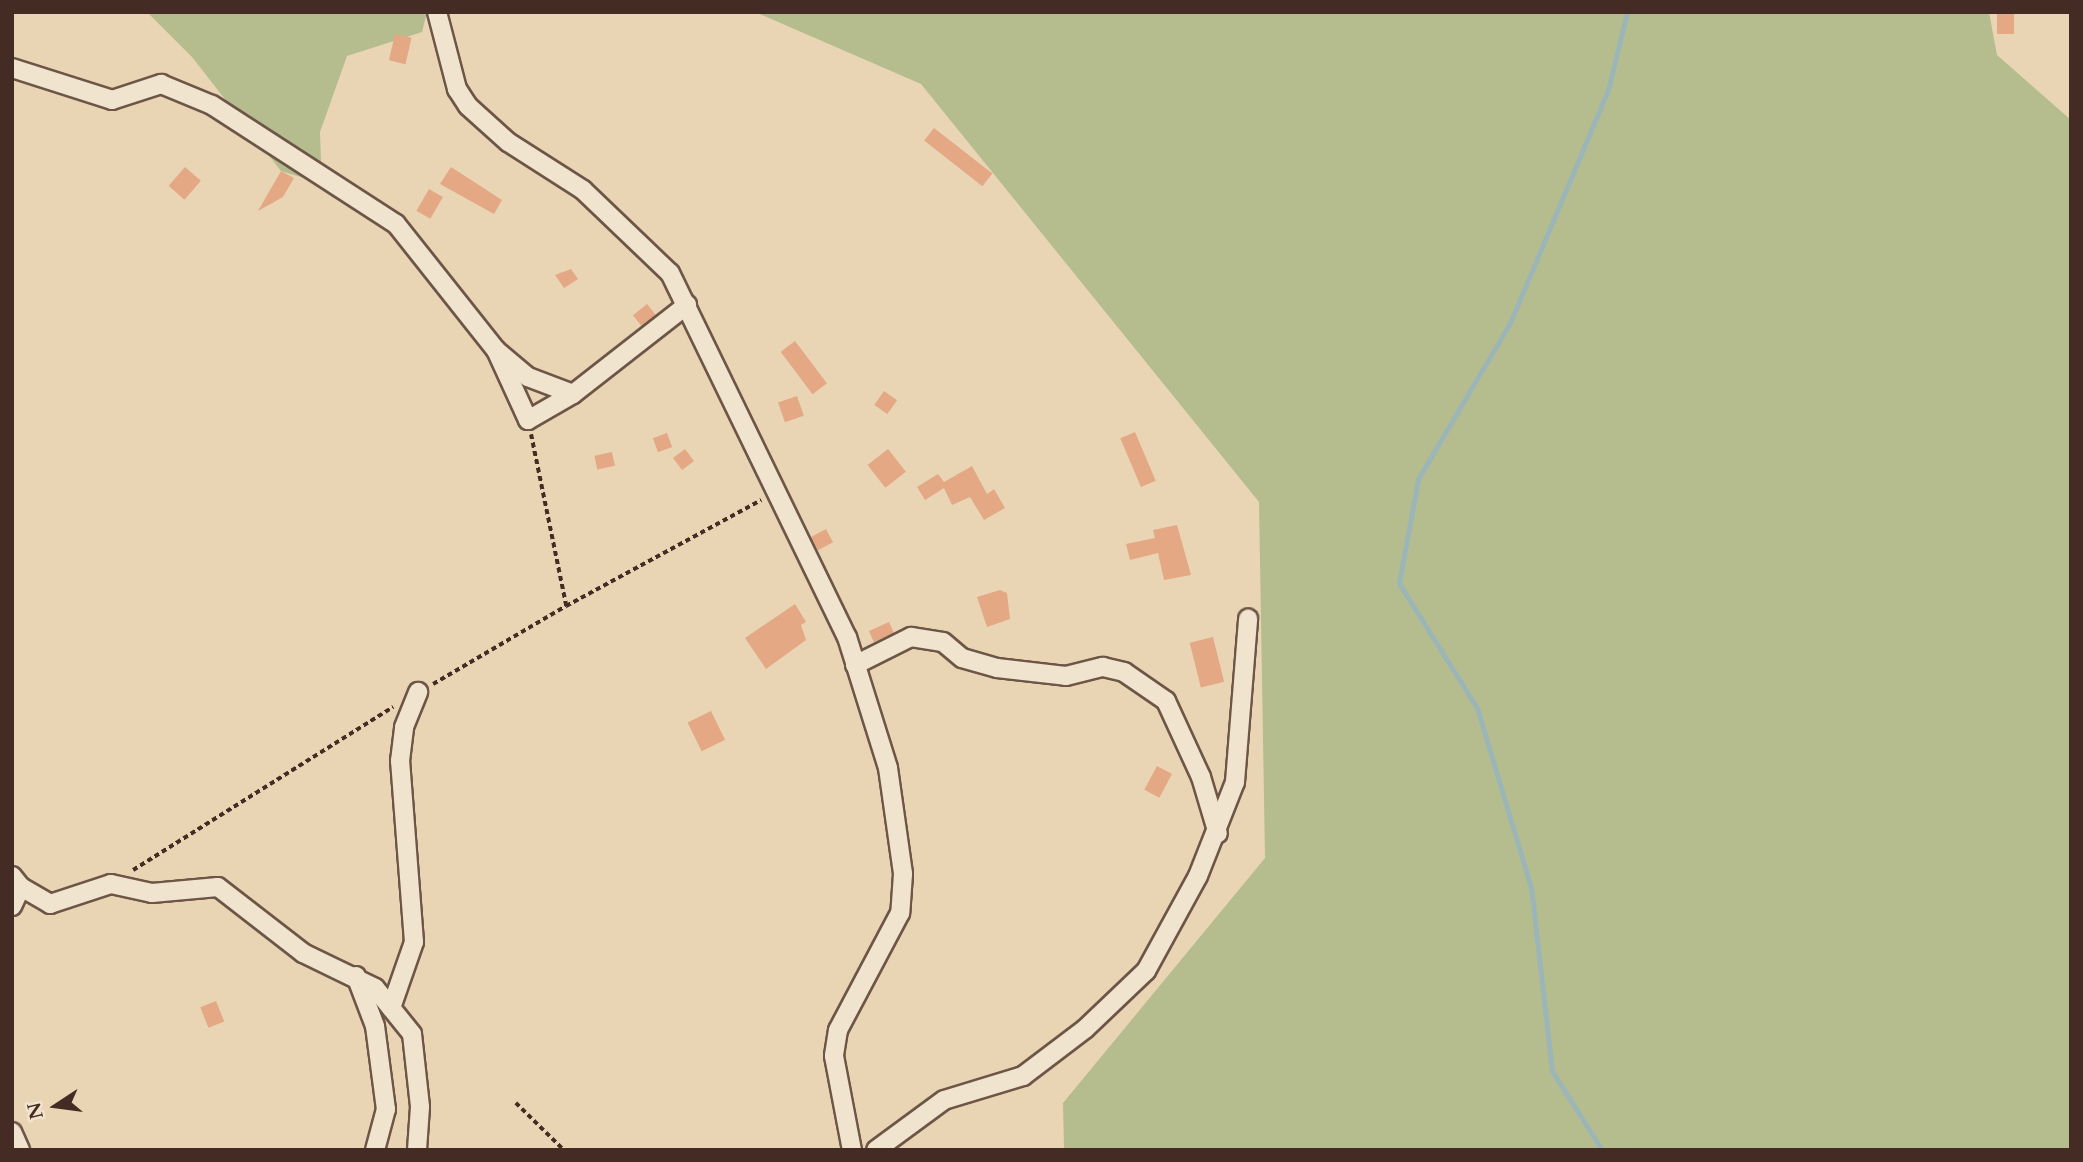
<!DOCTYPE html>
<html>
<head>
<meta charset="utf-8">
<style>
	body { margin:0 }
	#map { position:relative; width:2083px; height:1162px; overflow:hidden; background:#e9d5b4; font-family:Cardo,serif }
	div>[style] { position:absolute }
	.green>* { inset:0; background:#b5bd8e }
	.stream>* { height:5px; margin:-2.5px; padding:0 2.5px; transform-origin:2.5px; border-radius:2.5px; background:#9cb6b8 }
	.building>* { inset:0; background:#e4a884; transform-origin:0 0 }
	.path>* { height:3.5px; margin-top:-1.75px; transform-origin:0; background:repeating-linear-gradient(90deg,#442b23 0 5px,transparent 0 8.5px) }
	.roads { filter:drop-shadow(2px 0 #6d5647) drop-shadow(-2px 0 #6d5647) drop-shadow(0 2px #6d5647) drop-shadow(0 -2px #6d5647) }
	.minor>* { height:18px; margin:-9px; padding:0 9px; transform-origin:9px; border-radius:9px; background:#f1e4ce }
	span { translate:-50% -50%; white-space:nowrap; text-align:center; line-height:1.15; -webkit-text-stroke:7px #f1e4ce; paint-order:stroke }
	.frame { position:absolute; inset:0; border:14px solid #442b23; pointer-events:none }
	.north { position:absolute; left:21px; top:1071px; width:70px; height:70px; -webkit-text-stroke:5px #f1e4ce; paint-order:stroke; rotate:257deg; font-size:19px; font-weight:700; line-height:28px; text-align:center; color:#442b23 }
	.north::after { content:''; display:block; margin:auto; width:24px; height:32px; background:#442b23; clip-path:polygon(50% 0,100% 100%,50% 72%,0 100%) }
</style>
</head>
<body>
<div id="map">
	<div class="green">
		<i style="clip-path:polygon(147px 12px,427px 12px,422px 32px,347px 56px,320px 132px,321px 161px,307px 179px,281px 171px,192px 57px)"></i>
		<i style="clip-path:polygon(755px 12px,1989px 12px,1997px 55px,2071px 120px,2071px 1150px,1064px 1150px,1063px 1103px,1265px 858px,1259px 502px,921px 84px)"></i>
	</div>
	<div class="stream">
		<i style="left:1602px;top:1150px;width:93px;rotate:-122.3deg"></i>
		<i style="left:1552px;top:1071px;width:184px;rotate:-96.5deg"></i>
		<i style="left:1531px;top:888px;width:188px;rotate:-106.7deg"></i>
		<i style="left:1477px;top:708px;width:147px;rotate:-122deg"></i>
		<i style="left:1399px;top:583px;width:106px;rotate:-79.6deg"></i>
		<i style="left:1418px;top:479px;width:181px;rotate:-59.5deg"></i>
		<i style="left:1510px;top:323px;width:253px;rotate:-67.2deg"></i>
		<i style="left:1608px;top:90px;width:80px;rotate:-76.3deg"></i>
	</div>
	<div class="building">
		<i style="left:1997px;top:12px;width:17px;height:22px"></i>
		<i style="left:395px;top:34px;width:17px;height:27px;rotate:13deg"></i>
		<i style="left:934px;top:128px;width:74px;height:16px;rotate:38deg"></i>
		<i style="left:185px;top:167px;width:21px;height:25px;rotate:41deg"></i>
		<i style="clip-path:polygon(451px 167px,502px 200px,494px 214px,440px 184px)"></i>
		<i style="clip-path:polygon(281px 171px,294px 178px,283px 197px,258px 211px)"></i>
		<i style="left:429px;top:189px;width:16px;height:25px;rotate:30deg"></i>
		<i style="clip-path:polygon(571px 269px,578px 279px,564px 288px,555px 275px)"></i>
		<i style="left:647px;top:304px;width:14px;height:18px;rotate:51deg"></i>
		<i style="left:795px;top:341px;width:53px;height:18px;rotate:53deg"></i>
		<i style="left:884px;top:391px;width:16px;height:17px;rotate:35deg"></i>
		<i style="left:797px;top:396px;width:21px;height:20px;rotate:71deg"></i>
		<i style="left:1135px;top:432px;width:53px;height:16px;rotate:67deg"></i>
		<i style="left:667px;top:433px;width:15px;height:15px;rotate:70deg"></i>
		<i style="left:685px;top:449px;width:15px;height:15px;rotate:53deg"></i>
		<i style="left:888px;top:449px;width:29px;height:26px;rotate:52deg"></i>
		<i style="left:612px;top:452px;width:14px;height:18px;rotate:78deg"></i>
		<i style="clip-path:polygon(972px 466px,987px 494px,994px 489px,1005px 508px,984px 520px,970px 497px,952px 505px,944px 488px,925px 500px,917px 487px,938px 474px,944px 482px)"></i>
		<i style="clip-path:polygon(1177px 525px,1191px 575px,1164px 580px,1158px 553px,1130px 560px,1126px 544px,1155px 538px,1153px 530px)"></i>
		<i style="left:826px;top:529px;width:15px;height:17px;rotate:62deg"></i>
		<i style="clip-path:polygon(1000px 590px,1007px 593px,1010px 619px,987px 627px,977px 597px)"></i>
		<i style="clip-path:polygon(795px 604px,806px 622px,801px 625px,806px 640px,766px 669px,745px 638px)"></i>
		<i style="left:889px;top:622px;width:12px;height:22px;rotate:66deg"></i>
		<i style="left:1213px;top:637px;width:46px;height:24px;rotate:76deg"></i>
		<i style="left:711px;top:711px;width:32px;height:26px;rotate:64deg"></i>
		<i style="left:1157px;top:766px;width:17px;height:27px;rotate:28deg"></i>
		<i style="left:216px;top:1001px;width:22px;height:17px;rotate:68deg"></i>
	</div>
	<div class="path">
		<i style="left:566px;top:606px;width:222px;rotate:-28.5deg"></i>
		<i style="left:433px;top:684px;width:154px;rotate:-30.4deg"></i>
		<i style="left:566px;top:606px;width:175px;rotate:-101.6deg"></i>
		<i style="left:133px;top:870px;width:307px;rotate:-32.1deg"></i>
		<i style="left:516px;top:1103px;width:67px;rotate:44.4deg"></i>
	</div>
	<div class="roads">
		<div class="minor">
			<i style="left:437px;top:12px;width:80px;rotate:75.4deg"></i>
			<i style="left:457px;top:89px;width:20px;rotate:57deg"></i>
			<i style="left:468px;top:106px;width:54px;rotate:42deg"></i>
			<i style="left:508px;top:142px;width:89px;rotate:32.6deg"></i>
			<i style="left:583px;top:190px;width:120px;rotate:43.7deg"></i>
			<i style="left:670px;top:273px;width:405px;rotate:64.1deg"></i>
			<i style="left:847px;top:637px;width:137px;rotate:72.6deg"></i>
			<i style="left:888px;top:768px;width:107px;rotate:81.9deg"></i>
			<i style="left:903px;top:874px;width:39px;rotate:94deg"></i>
			<i style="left:900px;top:913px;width:132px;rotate:117.9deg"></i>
			<i style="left:838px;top:1030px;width:26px;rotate:99deg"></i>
			<i style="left:834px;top:1056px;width:96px;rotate:79.2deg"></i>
			<i style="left:12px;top:68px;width:105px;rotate:17.7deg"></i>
			<i style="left:112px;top:100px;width:52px;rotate:-18.1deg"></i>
			<i style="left:161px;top:84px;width:55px;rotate:22.4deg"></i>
			<i style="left:212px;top:105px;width:219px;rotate:32.9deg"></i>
			<i style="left:396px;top:224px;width:161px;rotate:51.6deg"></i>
			<i style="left:496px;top:350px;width:42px;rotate:40.2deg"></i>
			<i style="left:528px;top:377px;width:48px;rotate:20.7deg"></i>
			<i style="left:496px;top:350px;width:77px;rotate:65.4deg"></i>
			<i style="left:528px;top:420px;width:52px;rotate:-30deg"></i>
			<i style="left:573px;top:394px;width:145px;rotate:-38deg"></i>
			<i style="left:855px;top:665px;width:63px;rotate:-26.6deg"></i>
			<i style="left:911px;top:637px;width:32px;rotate:9deg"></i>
			<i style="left:943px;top:642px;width:25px;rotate:40deg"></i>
			<i style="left:962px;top:658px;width:36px;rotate:16deg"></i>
			<i style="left:997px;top:668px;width:69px;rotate:6.6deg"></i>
			<i style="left:1066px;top:676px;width:38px;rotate:-14deg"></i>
			<i style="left:1103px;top:667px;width:22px;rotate:13deg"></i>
			<i style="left:1124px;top:672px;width:51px;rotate:34.6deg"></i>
			<i style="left:1166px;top:701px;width:84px;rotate:65.3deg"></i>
			<i style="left:1201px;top:777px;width:59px;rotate:73.4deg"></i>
			<i style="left:12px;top:876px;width:14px;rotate:51deg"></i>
			<i style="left:21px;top:887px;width:21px;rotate:115deg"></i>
			<i style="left:21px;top:887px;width:34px;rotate:30deg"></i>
			<i style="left:50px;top:904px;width:64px;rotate:-18.2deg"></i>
			<i style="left:111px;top:884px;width:42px;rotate:12.4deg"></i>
			<i style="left:152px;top:893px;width:66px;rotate:-5.2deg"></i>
			<i style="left:218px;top:887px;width:108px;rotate:37.8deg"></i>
			<i style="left:303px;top:953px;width:80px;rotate:25.9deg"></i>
			<i style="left:375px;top:988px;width:59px;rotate:51.2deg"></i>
			<i style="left:412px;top:1034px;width:73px;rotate:83.7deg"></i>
			<i style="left:420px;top:1107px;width:43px;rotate:94deg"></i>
			<i style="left:356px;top:976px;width:53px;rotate:69.2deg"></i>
			<i style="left:375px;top:1026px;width:84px;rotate:82.5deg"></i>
			<i style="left:386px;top:1109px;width:42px;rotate:105deg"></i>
			<i style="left:391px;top:1008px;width:70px;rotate:-70.8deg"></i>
			<i style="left:414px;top:942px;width:182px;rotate:-94.4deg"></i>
			<i style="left:400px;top:761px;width:34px;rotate:-83deg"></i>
			<i style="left:404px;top:727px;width:38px;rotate:-68deg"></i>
			<i style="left:12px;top:1132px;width:20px;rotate:66deg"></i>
			<i style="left:876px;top:1150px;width:84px;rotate:-36.3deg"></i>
			<i style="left:944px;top:1100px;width:83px;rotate:-16.9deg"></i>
			<i style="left:1023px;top:1076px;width:78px;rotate:-37.2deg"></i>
			<i style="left:1085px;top:1029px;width:84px;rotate:-43.6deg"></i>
			<i style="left:1146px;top:971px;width:108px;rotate:-61.3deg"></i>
			<i style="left:1198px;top:876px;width:101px;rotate:-68.5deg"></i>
			<i style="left:1235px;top:782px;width:164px;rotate:-85.4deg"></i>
		</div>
	</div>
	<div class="frame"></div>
	<div class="north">N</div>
</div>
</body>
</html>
